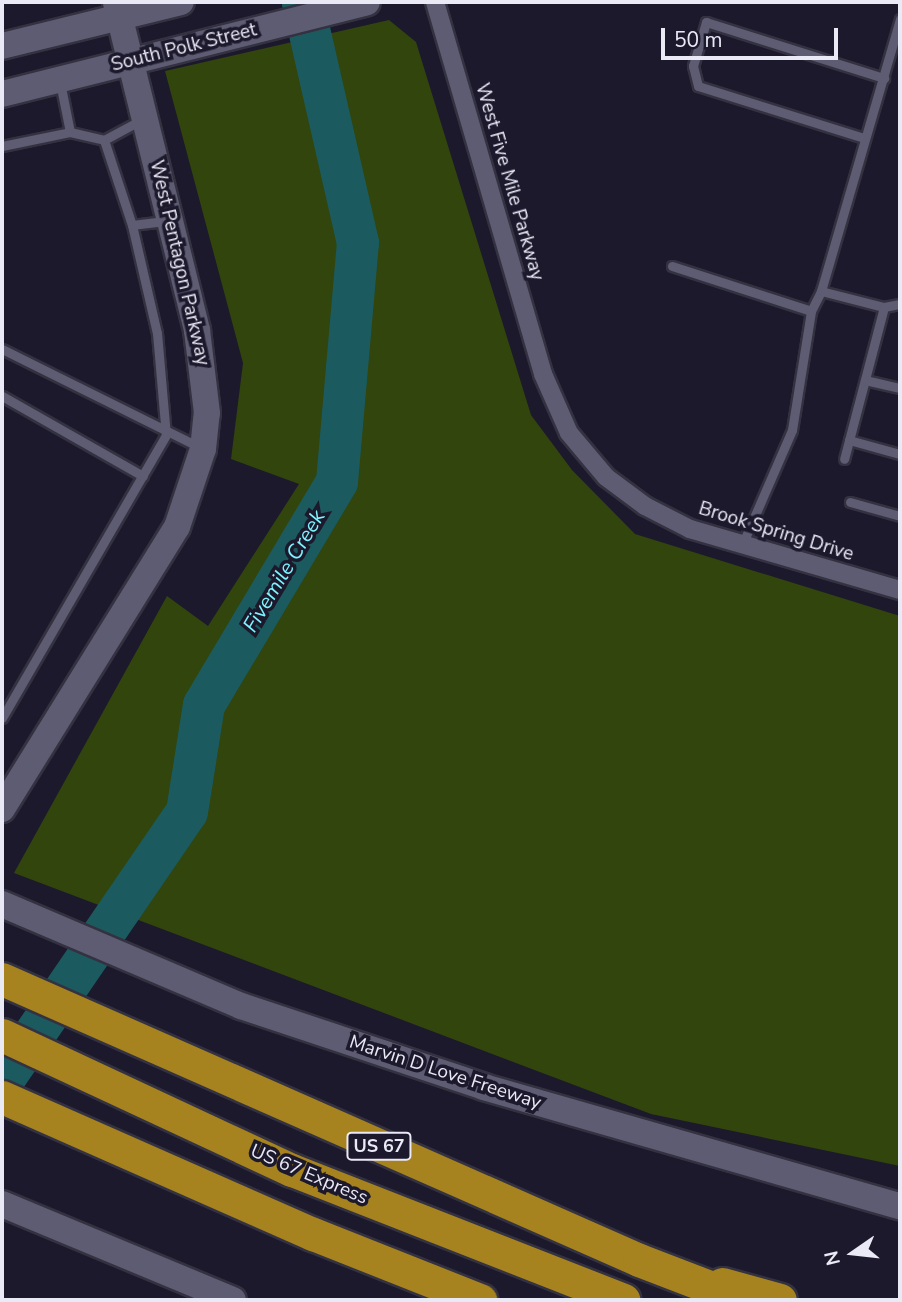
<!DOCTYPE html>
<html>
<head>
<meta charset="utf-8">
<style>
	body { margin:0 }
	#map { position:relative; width:902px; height:1302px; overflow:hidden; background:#1c192c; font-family:"Nunito Sans",sans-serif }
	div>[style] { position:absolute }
	.green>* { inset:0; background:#31450d }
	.river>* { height:42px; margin:-21px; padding:0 21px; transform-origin:21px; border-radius:21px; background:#1b5b60 }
	.roads { filter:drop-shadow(2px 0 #343241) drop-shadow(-2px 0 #343241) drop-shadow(0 2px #343241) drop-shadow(0 -2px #343241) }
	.lane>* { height:9px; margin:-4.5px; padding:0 4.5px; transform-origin:4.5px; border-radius:4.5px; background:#5e5c72 }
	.street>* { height:18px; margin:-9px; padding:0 9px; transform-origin:9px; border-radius:9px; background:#5e5c72 }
	.secondary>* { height:26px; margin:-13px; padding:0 13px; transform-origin:13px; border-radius:13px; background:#5e5c72 }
	.highway>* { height:33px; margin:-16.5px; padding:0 16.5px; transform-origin:16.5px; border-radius:16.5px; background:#a6831e }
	span { translate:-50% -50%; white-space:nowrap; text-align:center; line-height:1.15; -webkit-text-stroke:7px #1c192c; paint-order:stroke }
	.shield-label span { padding:2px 5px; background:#1c192c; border:2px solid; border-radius:5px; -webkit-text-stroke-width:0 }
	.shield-label { font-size:18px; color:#eae9f6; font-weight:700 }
	.street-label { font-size:19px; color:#eae9f6 }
	.water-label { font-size:21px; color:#7df4fe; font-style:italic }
	.frame { position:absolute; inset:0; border:4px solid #eae9f6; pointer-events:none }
	.north { position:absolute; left:818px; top:1218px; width:70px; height:70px; -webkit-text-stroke:5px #1c192c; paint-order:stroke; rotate:256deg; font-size:19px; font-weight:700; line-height:28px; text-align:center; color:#eae9f6 }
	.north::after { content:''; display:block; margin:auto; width:24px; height:32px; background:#eae9f6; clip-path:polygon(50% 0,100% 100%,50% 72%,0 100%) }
	.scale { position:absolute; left:661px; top:28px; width:177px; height:32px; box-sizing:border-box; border:4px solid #eae9f6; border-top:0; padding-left:9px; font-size:21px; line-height:24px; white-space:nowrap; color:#eae9f6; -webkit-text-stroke:5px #1c192c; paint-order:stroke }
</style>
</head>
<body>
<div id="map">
	<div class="green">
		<i style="clip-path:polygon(389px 20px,416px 42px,531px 415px,572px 470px,635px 534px,900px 616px,900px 1166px,651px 1114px,14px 873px,167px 596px,208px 626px,299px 484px,231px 459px,243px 363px,165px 71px)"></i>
	</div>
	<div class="river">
		<i style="left:2px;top:1082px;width:327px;rotate:-55.6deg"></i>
		<i style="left:187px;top:812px;width:108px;rotate:-81deg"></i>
		<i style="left:204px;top:705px;width:260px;rotate:-59.2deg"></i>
		<i style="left:337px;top:482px;width:240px;rotate:-85deg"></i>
		<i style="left:358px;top:243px;width:247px;rotate:-102.9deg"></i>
	</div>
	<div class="roads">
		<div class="lane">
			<i style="left:60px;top:82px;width:51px;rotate:78.7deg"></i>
			<i style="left:864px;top:138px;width:174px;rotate:-162.6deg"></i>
			<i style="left:698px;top:86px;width:21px;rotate:-104deg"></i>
			<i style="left:693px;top:66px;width:46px;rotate:-73.5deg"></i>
			<i style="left:706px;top:22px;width:187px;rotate:17.5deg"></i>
			<i style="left:104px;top:140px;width:44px;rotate:-28.3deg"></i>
			<i style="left:2px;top:146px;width:69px;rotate:-11.6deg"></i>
			<i style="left:70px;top:132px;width:35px;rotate:13deg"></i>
			<i style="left:104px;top:140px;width:89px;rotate:71.8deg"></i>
			<i style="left:132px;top:225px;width:111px;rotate:77deg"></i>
			<i style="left:157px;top:333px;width:102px;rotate:85deg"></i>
			<i style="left:166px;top:435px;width:327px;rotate:120.1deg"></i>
			<i style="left:132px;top:225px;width:35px;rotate:-7deg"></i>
			<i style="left:672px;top:266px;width:146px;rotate:17.9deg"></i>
			<i style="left:821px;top:291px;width:65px;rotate:14.3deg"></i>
			<i style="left:884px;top:307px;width:157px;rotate:104.7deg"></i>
			<i style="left:884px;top:307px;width:16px;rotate:-11deg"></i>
			<i style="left:2px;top:349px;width:222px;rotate:26.4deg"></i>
			<i style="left:865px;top:380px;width:36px;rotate:13deg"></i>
			<i style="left:2px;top:396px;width:162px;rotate:29.6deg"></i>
			<i style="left:849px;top:440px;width:53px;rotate:15.4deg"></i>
			<i style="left:850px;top:502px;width:52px;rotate:15.6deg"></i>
			<i style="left:742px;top:545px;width:125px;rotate:-66.5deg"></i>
			<i style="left:792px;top:430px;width:121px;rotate:-80.9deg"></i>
			<i style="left:811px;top:311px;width:22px;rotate:-63deg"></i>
			<i style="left:821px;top:291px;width:283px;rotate:-73.8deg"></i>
		</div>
		<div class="street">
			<i style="left:435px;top:2px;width:387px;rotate:73.8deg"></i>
			<i style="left:543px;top:374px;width:64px;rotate:66.2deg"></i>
			<i style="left:569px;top:433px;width:57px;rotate:49.9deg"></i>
			<i style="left:606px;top:477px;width:49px;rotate:36.6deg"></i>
			<i style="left:645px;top:506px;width:51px;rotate:27.1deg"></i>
			<i style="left:690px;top:529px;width:219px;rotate:16.2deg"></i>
		</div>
		<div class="secondary">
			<i style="left:2px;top:46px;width:184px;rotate:-13.8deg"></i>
			<i style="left:2px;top:94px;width:376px;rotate:-14.1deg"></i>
			<i style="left:2px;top:809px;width:332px;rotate:-58.2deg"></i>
			<i style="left:177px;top:527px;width:82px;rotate:-71.6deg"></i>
			<i style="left:203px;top:449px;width:36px;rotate:-84deg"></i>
			<i style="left:207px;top:413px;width:84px;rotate:-96.9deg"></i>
			<i style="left:197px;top:330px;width:338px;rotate:-103.9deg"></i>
			<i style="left:2px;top:904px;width:260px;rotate:23.1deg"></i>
			<i style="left:241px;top:1006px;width:256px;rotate:18.4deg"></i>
			<i style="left:484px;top:1087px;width:433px;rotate:16deg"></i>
			<i style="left:2px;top:1204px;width:250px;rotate:22.6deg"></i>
		</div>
		<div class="highway">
			<i style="left:2px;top:979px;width:696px;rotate:23.8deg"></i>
			<i style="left:639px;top:1260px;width:111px;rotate:21deg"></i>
			<i style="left:2px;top:1035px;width:320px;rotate:25deg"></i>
			<i style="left:292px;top:1170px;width:356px;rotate:21.4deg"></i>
			<i style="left:2px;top:1097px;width:340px;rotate:23.8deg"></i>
			<i style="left:313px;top:1234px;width:180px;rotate:21.6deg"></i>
			<i style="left:722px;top:1284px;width:60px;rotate:15.4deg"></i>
		</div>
	</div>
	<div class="shield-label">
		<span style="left:379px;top:1146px">US 67</span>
	</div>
	<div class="street-label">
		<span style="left:184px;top:48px;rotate:-14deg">South Polk Street</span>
		<span style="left:509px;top:182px;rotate:74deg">West Five Mile Parkway</span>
		<span style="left:179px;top:263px;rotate:77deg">West Pentagon Parkway</span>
		<span style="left:776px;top:532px;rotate:17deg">Brook Spring Drive</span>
		<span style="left:445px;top:1073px;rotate:18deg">Marvin D Love Freeway</span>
		<span style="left:309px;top:1175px;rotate:23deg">US 67 Express</span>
	</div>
	<div class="water-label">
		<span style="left:284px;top:571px;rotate:-59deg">Fivemile Creek</span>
	</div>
	<div class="frame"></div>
	<div class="north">N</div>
	<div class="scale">50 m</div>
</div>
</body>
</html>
